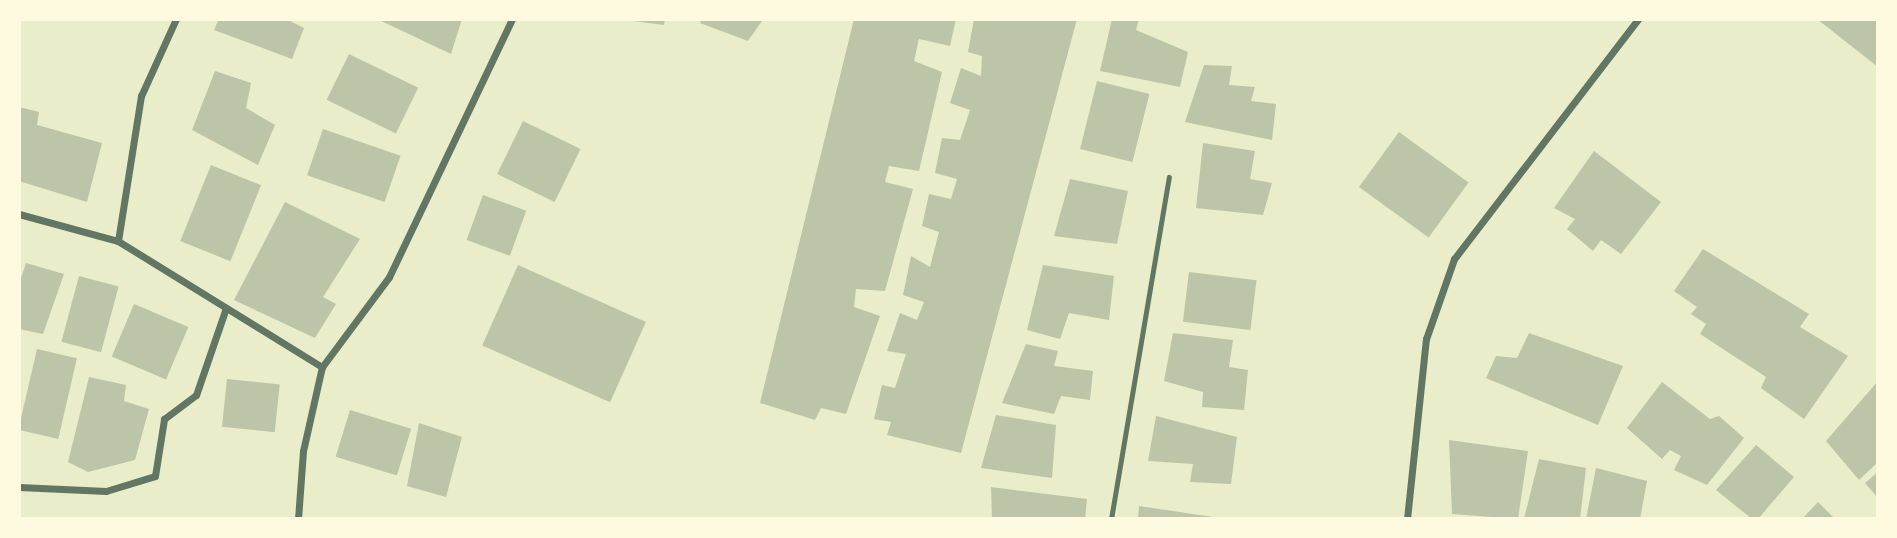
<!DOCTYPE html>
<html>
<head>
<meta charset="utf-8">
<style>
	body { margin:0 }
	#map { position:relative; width:1897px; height:538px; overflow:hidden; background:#e9edc9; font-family:Helvetica,sans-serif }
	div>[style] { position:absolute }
	.building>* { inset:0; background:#bcc5a7; transform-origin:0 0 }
	.service>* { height:5px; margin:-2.5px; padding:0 2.5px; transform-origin:2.5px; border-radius:2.5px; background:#617663 }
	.minor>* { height:7px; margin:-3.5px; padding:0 3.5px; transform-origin:3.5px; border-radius:3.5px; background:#617663 }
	span { translate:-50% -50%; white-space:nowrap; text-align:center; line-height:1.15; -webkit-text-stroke:5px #fefae0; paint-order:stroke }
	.frame { position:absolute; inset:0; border:21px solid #fefae0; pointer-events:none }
</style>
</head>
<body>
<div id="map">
	<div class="building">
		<i style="clip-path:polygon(219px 19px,286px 19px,304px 28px,292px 59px,214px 30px)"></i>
		<i style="clip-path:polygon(377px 19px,462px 19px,451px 54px)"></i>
		<i style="clip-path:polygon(619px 19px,665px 19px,664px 25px)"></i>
		<i style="clip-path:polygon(702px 19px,761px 19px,762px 21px,748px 41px,700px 23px)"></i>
		<i style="clip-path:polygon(854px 19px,956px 19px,950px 46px,919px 39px,914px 61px,942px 72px,919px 171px,889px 166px,885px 182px,913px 189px,885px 291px,856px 289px,854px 307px,880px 316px,846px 414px,821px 408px,815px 420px,760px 403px)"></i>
		<i style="clip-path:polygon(974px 19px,1077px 19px,961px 453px,887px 435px,891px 422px,874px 419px,882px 385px,895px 388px,906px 354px,887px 351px,900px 313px,917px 320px,924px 302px,903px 295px,911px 256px,930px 267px,939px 232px,922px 226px,929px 194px,951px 199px,957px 179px,935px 173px,942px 138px,960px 140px,970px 110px,950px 103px,961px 68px,981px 76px,982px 56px,968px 52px)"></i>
		<i style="clip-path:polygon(1112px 19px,1139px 19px,1136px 30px,1188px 52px,1180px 87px,1100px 71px)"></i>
		<i style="clip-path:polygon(1817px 19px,1878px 19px,1878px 67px)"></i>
		<i style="left:349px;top:54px;width:77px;height:51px;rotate:26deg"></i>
		<i style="clip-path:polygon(1204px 65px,1232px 66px,1229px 85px,1255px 87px,1251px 101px,1276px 104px,1272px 140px,1185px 122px)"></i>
		<i style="clip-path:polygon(215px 71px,251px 83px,246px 108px,275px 125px,258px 165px,192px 130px)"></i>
		<i style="left:1097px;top:81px;width:54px;height:70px;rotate:14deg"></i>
		<i style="clip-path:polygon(19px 107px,39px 112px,37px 125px,102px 143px,87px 202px,19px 181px)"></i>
		<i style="left:523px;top:121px;width:64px;height:59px;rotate:26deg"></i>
		<i style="left:323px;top:129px;width:82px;height:49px;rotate:19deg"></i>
		<i style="left:1399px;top:132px;width:86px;height:68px;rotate:36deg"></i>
		<i style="clip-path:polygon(1203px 143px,1255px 151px,1250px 179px,1272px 183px,1263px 215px,1196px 208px)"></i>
		<i style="clip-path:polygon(1594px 151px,1661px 202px,1621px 254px,1601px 240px,1593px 251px,1567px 229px,1575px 219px,1554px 208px)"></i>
		<i style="left:211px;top:165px;width:54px;height:82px;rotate:22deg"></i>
		<i style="clip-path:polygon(1070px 179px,1128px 191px,1117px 244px,1054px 236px)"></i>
		<i style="left:483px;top:195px;width:46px;height:48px;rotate:20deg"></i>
		<i style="clip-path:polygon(285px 202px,360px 239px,323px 297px,336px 304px,315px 338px,234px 300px)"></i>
		<i style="clip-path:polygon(1703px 249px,1809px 314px,1800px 327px,1848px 356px,1804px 419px,1761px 388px,1766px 377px,1700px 334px,1706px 324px,1691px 314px,1697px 307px,1674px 291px)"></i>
		<i style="clip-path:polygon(26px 263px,64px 274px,43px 334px,19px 329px,19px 284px)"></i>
		<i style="left:518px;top:265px;width:140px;height:88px;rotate:24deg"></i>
		<i style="clip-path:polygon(1043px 265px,1114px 276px,1109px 320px,1069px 313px,1060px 339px,1027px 330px)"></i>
		<i style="left:1189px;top:272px;width:68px;height:50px;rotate:7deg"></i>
		<i style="left:79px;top:276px;width:41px;height:68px;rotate:15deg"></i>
		<i style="left:134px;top:304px;width:59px;height:57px;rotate:23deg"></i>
		<i style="clip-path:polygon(1173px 333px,1233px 340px,1229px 367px,1248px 370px,1244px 410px,1202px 407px,1203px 392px,1164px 381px)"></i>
		<i style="clip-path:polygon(1529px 333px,1623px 366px,1598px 425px,1486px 378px,1496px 356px,1517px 358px)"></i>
		<i style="clip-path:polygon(1026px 344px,1058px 351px,1054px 366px,1093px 371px,1090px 400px,1061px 396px,1054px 414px,1002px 403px)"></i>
		<i style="left:37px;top:349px;width:41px;height:83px;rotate:13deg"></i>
		<i style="clip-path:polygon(89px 377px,126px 385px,124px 401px,149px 409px,135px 460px,88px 472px,68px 462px)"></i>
		<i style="left:227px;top:379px;width:53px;height:48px;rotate:6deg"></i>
		<i style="clip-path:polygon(1878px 381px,1878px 462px,1859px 480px,1826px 441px)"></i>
		<i style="clip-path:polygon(1662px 382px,1710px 419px,1719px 416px,1744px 438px,1707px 485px,1674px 470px,1681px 456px,1670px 450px,1662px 459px,1627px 428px)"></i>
		<i style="left:350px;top:410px;width:64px;height:49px;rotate:17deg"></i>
		<i style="clip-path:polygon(996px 415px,1056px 425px,1052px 478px,981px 468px)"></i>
		<i style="clip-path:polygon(1156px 416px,1237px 437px,1231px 484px,1190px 482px,1193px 464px,1148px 461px)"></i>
		<i style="clip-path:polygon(419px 423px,462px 437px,446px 497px,407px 486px)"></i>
		<i style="clip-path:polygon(1449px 440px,1528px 451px,1518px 519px,1452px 514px)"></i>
		<i style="clip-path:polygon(1756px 445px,1794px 477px,1758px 519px,1752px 519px,1716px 490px)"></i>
		<i style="clip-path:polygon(1539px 459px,1586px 468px,1580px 519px,1524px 519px)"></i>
		<i style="clip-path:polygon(1596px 468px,1647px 481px,1640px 519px,1586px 519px)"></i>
		<i style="clip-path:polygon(1878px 472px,1878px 498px,1865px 483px)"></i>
		<i style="clip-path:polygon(991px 487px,1087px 499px,1085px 519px,992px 519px)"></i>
		<i style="clip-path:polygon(1818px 502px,1835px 519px,1802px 519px)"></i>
		<i style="clip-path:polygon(1139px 506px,1213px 517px,1213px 519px,1138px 519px)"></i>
	</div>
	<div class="service">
		<i style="left:1111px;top:519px;width:347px;rotate:-80.4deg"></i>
	</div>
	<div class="minor">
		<i style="left:19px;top:214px;width:103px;rotate:15.3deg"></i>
		<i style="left:118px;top:241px;width:240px;rotate:31.7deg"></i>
		<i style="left:118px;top:241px;width:147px;rotate:-81deg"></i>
		<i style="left:141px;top:96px;width:85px;rotate:-65.6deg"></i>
		<i style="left:19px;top:487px;width:87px;rotate:2.6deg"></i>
		<i style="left:106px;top:491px;width:51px;rotate:-17deg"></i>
		<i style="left:155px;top:476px;width:58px;rotate:-81deg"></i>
		<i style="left:164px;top:419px;width:40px;rotate:-37deg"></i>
		<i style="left:196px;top:395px;width:92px;rotate:-71deg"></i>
		<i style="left:298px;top:519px;width:68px;rotate:-85.8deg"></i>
		<i style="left:303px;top:451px;width:86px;rotate:-77.3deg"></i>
		<i style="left:322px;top:367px;width:112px;rotate:-53.3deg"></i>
		<i style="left:389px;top:277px;width:286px;rotate:-64.5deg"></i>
		<i style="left:1407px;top:519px;width:181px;rotate:-84deg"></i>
		<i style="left:1426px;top:339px;width:85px;rotate:-70.7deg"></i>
		<i style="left:1454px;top:259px;width:302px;rotate:-52.5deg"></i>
	</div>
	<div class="frame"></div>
</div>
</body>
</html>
